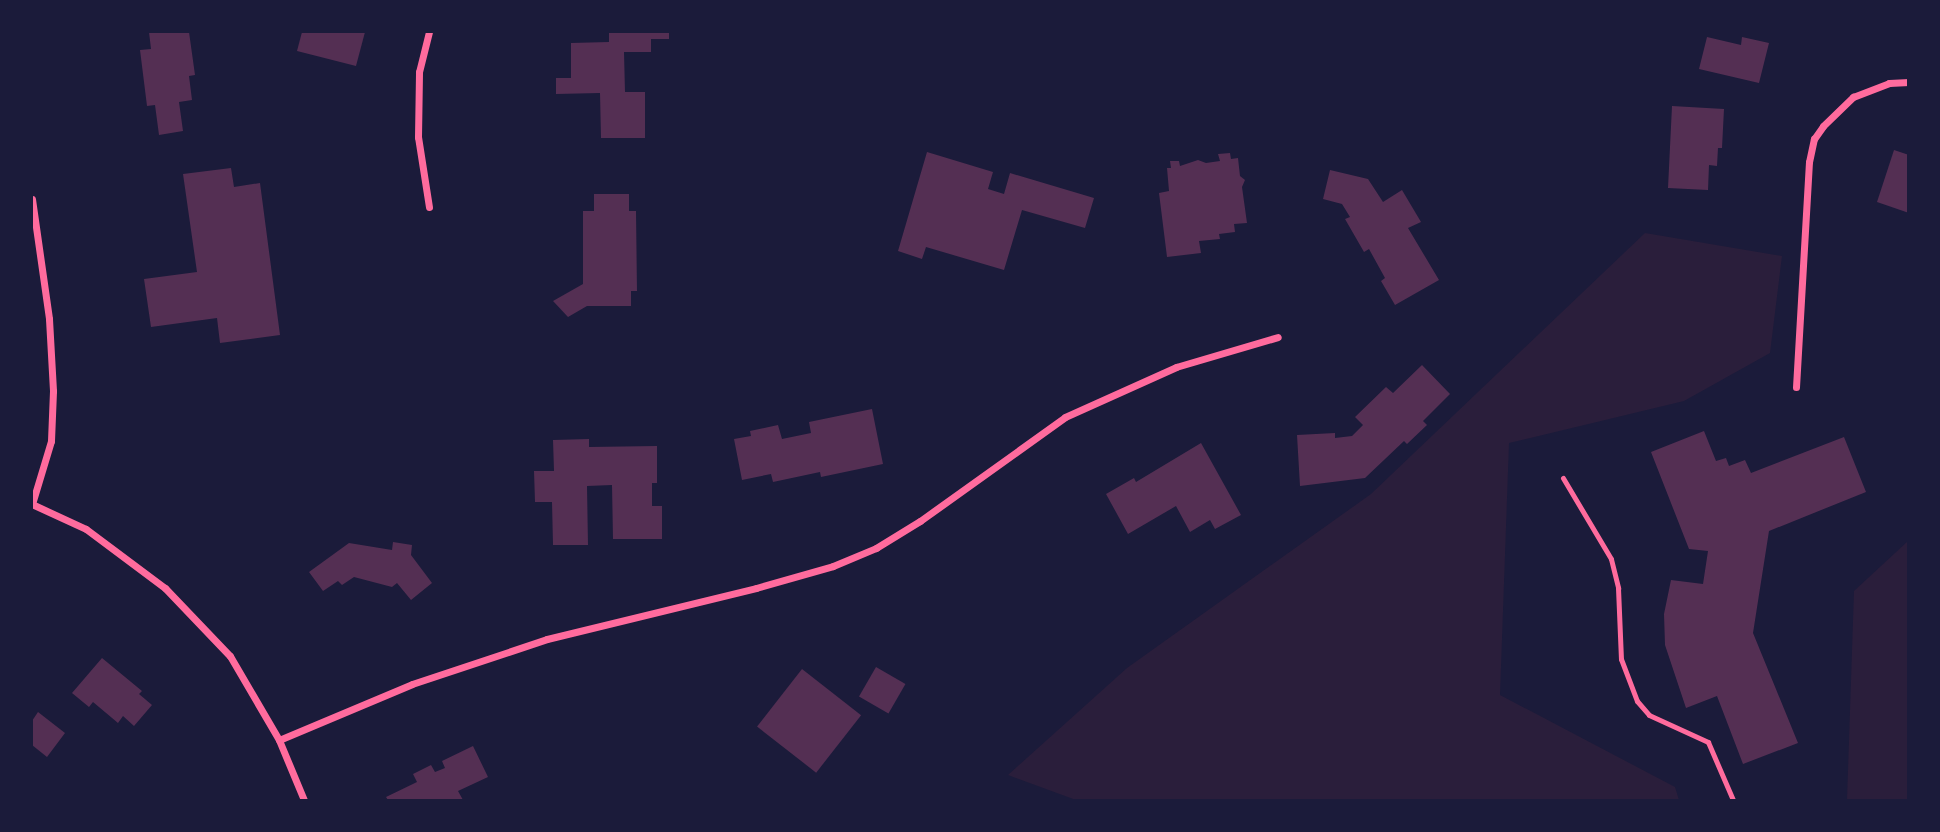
<!DOCTYPE html>
<html>
<head>
<meta charset="utf-8">
<style>
	body { margin:0 }
	#map { position:relative; width:1940px; height:832px; overflow:hidden; background:#1b1b3a; font-family:Quicksand,sans-serif }
	div>[style] { position:absolute }
	.green>* { inset:0; background:#2a1e3b }
	.building>* { inset:0; background:#542f53; transform-origin:0 0 }
	.service>* { height:5px; margin:-2.5px; padding:0 2.5px; transform-origin:2.5px; border-radius:2.5px; background:#ff6b9d }
	.minor>* { height:7px; margin:-3.5px; padding:0 3.5px; transform-origin:3.5px; border-radius:3.5px; background:#ff6b9d }
	span { translate:-50% -50%; white-space:nowrap; text-align:center; line-height:1.15; -webkit-text-stroke:7px #1b1b3a; paint-order:stroke }
	.frame { position:absolute; inset:0; border:33px solid #1b1b3a; pointer-events:none }
</style>
</head>
<body>
<div id="map">
	<div class="green">
		<i style="clip-path:polygon(1645px 233px,1782px 256px,1770px 353px,1684px 401px,1509px 443px,1500px 695px,1675px 787px,1679px 800px,1076px 800px,1008px 775px,1127px 668px,1371px 494px)"></i>
		<i style="clip-path:polygon(1908px 541px,1908px 800px,1847px 800px,1854px 591px)"></i>
	</div>
	<div class="building">
		<i style="clip-path:polygon(149px 32px,189px 32px,195px 75px,189px 76px,192px 100px,179px 102px,183px 131px,159px 135px,155px 105px,147px 106px,140px 50px,151px 49px)"></i>
		<i style="clip-path:polygon(302px 32px,365px 32px,356px 66px,297px 51px)"></i>
		<i style="clip-path:polygon(609px 32px,669px 32px,669px 39px,651px 39px,651px 52px,624px 52px,625px 92px,645px 92px,645px 138px,601px 138px,600px 93px,556px 94px,556px 78px,571px 78px,571px 43px,609px 42px)"></i>
		<i style="clip-path:polygon(1707px 37px,1741px 45px,1742px 37px,1769px 43px,1759px 83px,1699px 69px)"></i>
		<i style="clip-path:polygon(1672px 106px,1724px 109px,1722px 148px,1718px 148px,1717px 166px,1709px 165px,1708px 190px,1668px 188px)"></i>
		<i style="clip-path:polygon(1894px 150px,1909px 155px,1909px 213px,1877px 202px)"></i>
		<i style="clip-path:polygon(927px 152px,993px 172px,988px 189px,1004px 194px,1010px 173px,1094px 198px,1085px 228px,1022px 210px,1004px 270px,926px 247px,922px 259px,898px 251px)"></i>
		<i style="clip-path:polygon(1230px 153px,1231px 159px,1238px 158px,1240px 176px,1245px 180px,1242px 187px,1247px 223px,1234px 224px,1235px 232px,1219px 234px,1220px 239px,1199px 241px,1201px 253px,1167px 257px,1159px 193px,1169px 191px,1167px 168px,1171px 168px,1170px 161px,1179px 161px,1180px 166px,1198px 160px,1206px 163px,1220px 161px,1218px 154px)"></i>
		<i style="clip-path:polygon(231px 168px,234px 187px,260px 183px,280px 335px,220px 343px,217px 318px,151px 327px,144px 279px,197px 272px,183px 174px)"></i>
		<i style="clip-path:polygon(1330px 170px,1368px 179px,1383px 202px,1402px 190px,1421px 222px,1408px 228px,1439px 280px,1395px 305px,1381px 281px,1385px 278px,1369px 249px,1364px 252px,1345px 219px,1350px 217px,1342px 204px,1323px 199px)"></i>
		<i style="clip-path:polygon(594px 194px,629px 194px,629px 211px,636px 211px,637px 291px,631px 291px,631px 306px,587px 306px,568px 317px,553px 301px,583px 284px,583px 211px,594px 211px)"></i>
		<i style="clip-path:polygon(1422px 365px,1450px 394px,1423px 421px,1427px 425px,1407px 444px,1404px 441px,1365px 478px,1300px 486px,1297px 435px,1335px 433px,1335px 438px,1352px 436px,1363px 425px,1355px 417px,1386px 387px,1393px 393px)"></i>
		<i style="clip-path:polygon(872px 409px,883px 464px,821px 477px,820px 472px,773px 482px,771px 474px,742px 480px,734px 439px,751px 436px,750px 431px,778px 425px,782px 439px,811px 433px,809px 422px)"></i>
		<i style="clip-path:polygon(1704px 431px,1716px 461px,1726px 458px,1729px 466px,1745px 460px,1751px 473px,1844px 437px,1866px 492px,1769px 531px,1753px 633px,1798px 743px,1743px 764px,1717px 696px,1686px 708px,1665px 645px,1664px 614px,1671px 580px,1703px 584px,1708px 551px,1689px 549px,1651px 452px)"></i>
		<i style="clip-path:polygon(589px 439px,589px 447px,657px 446px,657px 483px,652px 483px,652px 506px,662px 506px,662px 539px,613px 539px,612px 485px,587px 486px,588px 545px,553px 545px,552px 502px,535px 502px,534px 471px,554px 471px,553px 440px)"></i>
		<i style="clip-path:polygon(1201px 443px,1241px 515px,1215px 529px,1210px 520px,1190px 532px,1176px 506px,1128px 534px,1106px 494px,1134px 478px,1136px 482px)"></i>
		<i style="clip-path:polygon(393px 542px,412px 545px,411px 555px,432px 583px,411px 600px,397px 583px,392px 587px,354px 577px,342px 585px,338px 581px,323px 591px,309px 572px,349px 543px,392px 550px)"></i>
		<i style="clip-path:polygon(102px 658px,142px 691px,139px 694px,152px 705px,134px 726px,123px 716px,118px 723px,93px 702px,89px 707px,72px 693px)"></i>
		<i style="left:876px;top:667px;width:34px;height:34px;rotate:30deg"></i>
		<i style="left:802px;top:669px;width:75px;height:73px;rotate:38deg"></i>
		<i style="clip-path:polygon(38px 712px,65px 733px,47px 757px,32px 745px,32px 721px)"></i>
		<i style="clip-path:polygon(473px 746px,488px 777px,458px 791px,463px 800px,388px 800px,386px 797px,417px 782px,413px 774px,431px 765px,435px 772px,445px 768px,442px 761px)"></i>
	</div>
	<div class="service">
		<i style="left:1563px;top:478px;width:94px;rotate:59.3deg"></i>
		<i style="left:1611px;top:559px;width:30px;rotate:76deg"></i>
		<i style="left:1618px;top:588px;width:71px;rotate:87.6deg"></i>
		<i style="left:1621px;top:659px;width:45px;rotate:69.1deg"></i>
		<i style="left:1637px;top:701px;width:18px;rotate:49deg"></i>
		<i style="left:1649px;top:715px;width:65px;rotate:24.6deg"></i>
		<i style="left:1708px;top:742px;width:63px;rotate:66.7deg"></i>
	</div>
	<div class="minor">
		<i style="left:32px;top:199px;width:121px;rotate:81.9deg"></i>
		<i style="left:49px;top:319px;width:72px;rotate:86.8deg"></i>
		<i style="left:53px;top:391px;width:50px;rotate:92.3deg"></i>
		<i style="left:51px;top:441px;width:66px;rotate:106.8deg"></i>
		<i style="left:429px;top:207px;width:71px;rotate:-98.9deg"></i>
		<i style="left:418px;top:137px;width:65px;rotate:-89.1deg"></i>
		<i style="left:419px;top:72px;width:41px;rotate:-76deg"></i>
		<i style="left:1796px;top:387px;width:225px;rotate:-86.7deg"></i>
		<i style="left:1809px;top:162px;width:24px;rotate:-78deg"></i>
		<i style="left:1814px;top:139px;width:16px;rotate:-55deg"></i>
		<i style="left:1823px;top:126px;width:42px;rotate:-44deg"></i>
		<i style="left:1853px;top:97px;width:39px;rotate:-21deg"></i>
		<i style="left:1889px;top:83px;width:20px;rotate:-3deg"></i>
		<i style="left:34px;top:505px;width:57px;rotate:24.8deg"></i>
		<i style="left:86px;top:529px;width:99px;rotate:36.8deg"></i>
		<i style="left:165px;top:588px;width:94px;rotate:46.3deg"></i>
		<i style="left:230px;top:656px;width:97px;rotate:59.7deg"></i>
		<i style="left:279px;top:740px;width:65px;rotate:67.4deg"></i>
		<i style="left:279px;top:740px;width:144px;rotate:-22.8deg"></i>
		<i style="left:412px;top:684px;width:142px;rotate:-18.4deg"></i>
		<i style="left:547px;top:639px;width:215px;rotate:-13.7deg"></i>
		<i style="left:756px;top:588px;width:80px;rotate:-15.9deg"></i>
		<i style="left:833px;top:566px;width:47px;rotate:-22.7deg"></i>
		<i style="left:876px;top:548px;width:52px;rotate:-31.5deg"></i>
		<i style="left:920px;top:521px;width:178px;rotate:-35.6deg"></i>
		<i style="left:1065px;top:417px;width:122px;rotate:-24.2deg"></i>
		<i style="left:1176px;top:367px;width:106px;rotate:-16.4deg"></i>
	</div>
	<div class="frame"></div>
</div>
</body>
</html>
